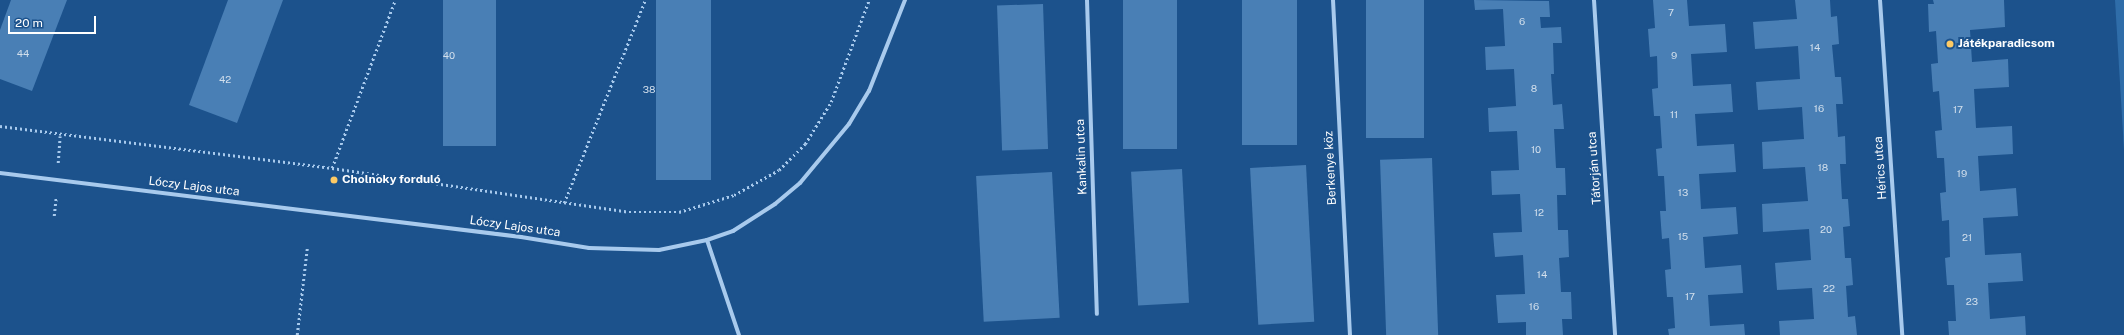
<!DOCTYPE html>
<html>
<head>
<meta charset="utf-8">
<style>
	body { margin:0 }
	#map { position:relative; width:2124px; height:335px; overflow:hidden; background:#1c528c; font-family:"Public Sans",sans-serif }
	div>[style] { position:absolute }
	.green>* { inset:0; background:#2f6da9 }
	.building>* { inset:0; background:#497fb5; transform-origin:0 0 }
	.path>* { height:2.5px; margin-top:-1.25px; transform-origin:0; background:repeating-linear-gradient(90deg,#a8caed 0 2px,transparent 0 5px) }
	.street>* { height:4px; margin:-2px; padding:0 2px; transform-origin:2px; border-radius:2px; background:#a8caed }
	.dots>* { width:11px; height:11px; translate:-50% -50%; box-sizing:border-box; border:2px solid #1c528c; border-radius:50% }
	span { translate:-50% -50%; white-space:nowrap; text-align:center; line-height:1.15; -webkit-text-stroke:4px #1c528c; paint-order:stroke }
	.number-label { font-size:10px; color:#d2dfec }
	.number-label span { -webkit-text-stroke-width:0 }
	.poi-label { font-size:12px; color:#fff; font-weight:700 }
	.left { translate:0 -50%; text-align:left }
	.street-label { font-size:12px; color:#fff }
	.scale { position:absolute; left:8px; top:16px; width:88px; height:18px; box-sizing:border-box; border:2px solid #fff; border-top:0; padding-left:5px; font-size:12px; line-height:14px; white-space:nowrap; color:#fff; -webkit-text-stroke:3px #1c528c; paint-order:stroke }
</style>
</head>
<body>
<div id="map">
	<div class="green">
		<i style="clip-path:polygon(2115px 0,2124px 0,2124px 150px)"></i>
	</div>
	<div class="building">
		<i style="clip-path:polygon(11px 0,67px 0,32px 91px,0 79px,0 30px)"></i>
		<i style="clip-path:polygon(228px 0,283px 0,237px 123px,189px 105px)"></i>
		<i style="left:443px;top:0;width:53px;height:146px"></i>
		<i style="left:656px;top:0;width:55px;height:180px"></i>
		<i style="left:1123px;top:0;width:54px;height:149px"></i>
		<i style="left:1242px;top:0;width:55px;height:145px"></i>
		<i style="left:1366px;top:0;width:58px;height:138px"></i>
		<i style="clip-path:polygon(1474px 0,1549px 1px,1550px 17px,1540px 17px,1541px 28px,1561px 27px,1562px 43px,1553px 43px,1554px 74px,1551px 74px,1553px 105px,1562px 104px,1564px 129px,1554px 129px,1556px 168px,1565px 168px,1566px 195px,1557px 195px,1558px 230px,1568px 230px,1569px 257px,1559px 258px,1561px 292px,1571px 292px,1572px 319px,1562px 319px,1563px 335px,1526px 335px,1526px 322px,1498px 323px,1496px 295px,1525px 294px,1523px 255px,1495px 257px,1493px 233px,1522px 232px,1520px 194px,1492px 195px,1491px 171px,1519px 170px,1517px 131px,1489px 132px,1488px 108px,1516px 106px,1514px 69px,1486px 70px,1485px 47px,1505px 46px,1503px 9px,1475px 10px)"></i>
		<i style="clip-path:polygon(1653px 0,1687px 0,1689px 26px,1725px 24px,1727px 52px,1691px 54px,1693px 86px,1731px 84px,1733px 112px,1695px 114px,1697px 146px,1734px 144px,1736px 172px,1699px 174px,1701px 209px,1736px 207px,1738px 234px,1703px 237px,1705px 268px,1741px 265px,1743px 293px,1708px 295px,1710px 326px,1744px 324px,1745px 335px,1669px 335px,1668px 329px,1675px 328px,1673px 297px,1667px 297px,1665px 270px,1671px 269px,1669px 238px,1662px 239px,1660px 211px,1666px 211px,1664px 176px,1658px 176px,1656px 149px,1662px 148px,1660px 116px,1654px 116px,1652px 89px,1658px 88px,1657px 56px,1650px 57px,1648px 29px,1655px 28px)"></i>
		<i style="clip-path:polygon(1795px 0,1830px 0,1831px 17px,1837px 16px,1839px 44px,1832px 45px,1835px 77px,1841px 77px,1843px 104px,1836px 104px,1838px 137px,1845px 136px,1846px 164px,1840px 164px,1842px 199px,1848px 199px,1850px 226px,1843px 227px,1845px 258px,1851px 258px,1853px 285px,1846px 286px,1848px 317px,1855px 316px,1857px 335px,1780px 335px,1779px 321px,1814px 319px,1812px 288px,1777px 290px,1775px 263px,1811px 260px,1809px 229px,1763px 232px,1762px 204px,1808px 201px,1805px 167px,1763px 169px,1762px 142px,1804px 139px,1802px 107px,1758px 110px,1756px 82px,1800px 79px,1798px 46px,1755px 49px,1753px 22px,1797px 19px)"></i>
		<i style="clip-path:polygon(1933px 0,2004px 0,2005px 27px,1970px 30px,1972px 62px,2008px 59px,2009px 87px,1974px 89px,1976px 128px,2012px 126px,2013px 154px,1978px 156px,1980px 191px,2016px 188px,2018px 216px,1983px 218px,1985px 255px,2021px 253px,2023px 281px,1988px 283px,1990px 319px,2025px 316px,2026px 335px,1949px 335px,1948px 321px,1956px 321px,1954px 285px,1947px 285px,1945px 258px,1950px 257px,1949px 220px,1942px 221px,1940px 193px,1946px 192px,1944px 158px,1937px 158px,1935px 131px,1942px 130px,1939px 91px,1933px 92px,1931px 64px,1938px 63px,1936px 31px,1929px 32px,1928px 4px,1934px 4px)"></i>
		<i style="left:1043px;top:4px;width:145px;height:46px;rotate:88deg"></i>
		<i style="left:1432px;top:158px;width:177px;height:52px;rotate:88deg"></i>
		<i style="left:1306px;top:165px;width:157px;height:56px;rotate:87deg"></i>
		<i style="left:1182px;top:169px;width:134px;height:51px;rotate:87deg"></i>
		<i style="left:1052px;top:172px;width:146px;height:76px;rotate:87deg"></i>
	</div>
	<div class="path">
		<i style="left:0;top:126px;width:335px;rotate:7.2deg"></i>
		<i style="left:332px;top:168px;width:300px;rotate:8.4deg"></i>
		<i style="left:629px;top:212px;width:50px"></i>
		<i style="left:679px;top:212px;width:58px;rotate:-17.2deg"></i>
		<i style="left:734px;top:195px;width:51px;rotate:-29.1deg"></i>
		<i style="left:779px;top:170px;width:37px;rotate:-45deg"></i>
		<i style="left:805px;top:144px;width:49px;rotate:-58.2deg"></i>
		<i style="left:831px;top:102px;width:109px;rotate:-69.6deg"></i>
		<i style="left:58px;top:163px;width:27px;rotate:-86deg"></i>
		<i style="left:332px;top:168px;width:179px;rotate:-69.4deg"></i>
		<i style="left:564px;top:203px;width:219px;rotate:-68.2deg"></i>
		<i style="left:54px;top:216px;width:18px;rotate:-84deg"></i>
		<i style="left:297px;top:335px;width:87px;rotate:-83.4deg"></i>
	</div>
	<div class="street">
		<i style="left:1087px;top:0;width:314px;rotate:88.2deg"></i>
		<i style="left:1333px;top:0;width:335px;rotate:87.1deg"></i>
		<i style="left:1594px;top:0;width:336px;rotate:86.4deg"></i>
		<i style="left:1880px;top:0;width:336px;rotate:86.2deg"></i>
		<i style="left:0;top:173px;width:525px;rotate:7deg"></i>
		<i style="left:521px;top:237px;width:69px;rotate:9.2deg"></i>
		<i style="left:589px;top:248px;width:70px;rotate:1.6deg"></i>
		<i style="left:659px;top:250px;width:49px;rotate:-11.8deg"></i>
		<i style="left:707px;top:240px;width:28px;rotate:-19deg"></i>
		<i style="left:733px;top:231px;width:50px;rotate:-32.7deg"></i>
		<i style="left:775px;top:204px;width:33px;rotate:-40deg"></i>
		<i style="left:800px;top:183px;width:77px;rotate:-50.3deg"></i>
		<i style="left:849px;top:124px;width:39px;rotate:-59deg"></i>
		<i style="left:869px;top:91px;width:98px;rotate:-68.4deg"></i>
		<i style="left:707px;top:240px;width:100px;rotate:71.4deg"></i>
	</div>
	<div class="dots">
		<i style="left:1950px;top:44px;background:#fdca65"></i>
		<i style="left:334px;top:180px;background:#fdca65"></i>
	</div>
	<div class="number-label">
		<span style="left:1671px;top:13px">7</span>
		<span style="left:1522px;top:22px">6</span>
		<span style="left:1815px;top:48px">14</span>
		<span style="left:23px;top:54px">44</span>
		<span style="left:449px;top:56px">40</span>
		<span style="left:1674px;top:56px">9</span>
		<span style="left:225px;top:80px">42</span>
		<span style="left:1534px;top:89px">8</span>
		<span style="left:649px;top:90px">38</span>
		<span style="left:1819px;top:109px">16</span>
		<span style="left:1958px;top:110px">17</span>
		<span style="left:1674px;top:115px">11</span>
		<span style="left:1536px;top:150px">10</span>
		<span style="left:1823px;top:168px">18</span>
		<span style="left:1962px;top:174px">19</span>
		<span style="left:1683px;top:193px">13</span>
		<span style="left:1539px;top:213px">12</span>
		<span style="left:1826px;top:230px">20</span>
		<span style="left:1683px;top:237px">15</span>
		<span style="left:1967px;top:238px">21</span>
		<span style="left:1542px;top:275px">14</span>
		<span style="left:1829px;top:289px">22</span>
		<span style="left:1690px;top:297px">17</span>
		<span style="left:1972px;top:302px">23</span>
		<span style="left:1534px;top:307px">16</span>
	</div>
	<div class="poi-label">
		<span class="left" style="left:1958px;top:44px">Játékparadicsom</span>
		<span class="left" style="left:342px;top:180px">Cholnoky forduló</span>
	</div>
	<div class="street-label">
		<span style="left:1082px;top:157px;rotate:-92deg">Kankalin utca</span>
		<span style="left:1331px;top:168px;rotate:-93deg">Berkenye köz</span>
		<span style="left:1595px;top:168px;rotate:-94deg">Tátorján utca</span>
		<span style="left:1881px;top:168px;rotate:-94deg">Hérics utca</span>
		<span style="left:194px;top:187px;rotate:7deg">Lóczy Lajos utca</span>
		<span style="left:515px;top:227px;rotate:8deg">Lóczy Lajos utca</span>
	</div>
	<div class="scale">20 m</div>
</div>
</body>
</html>
